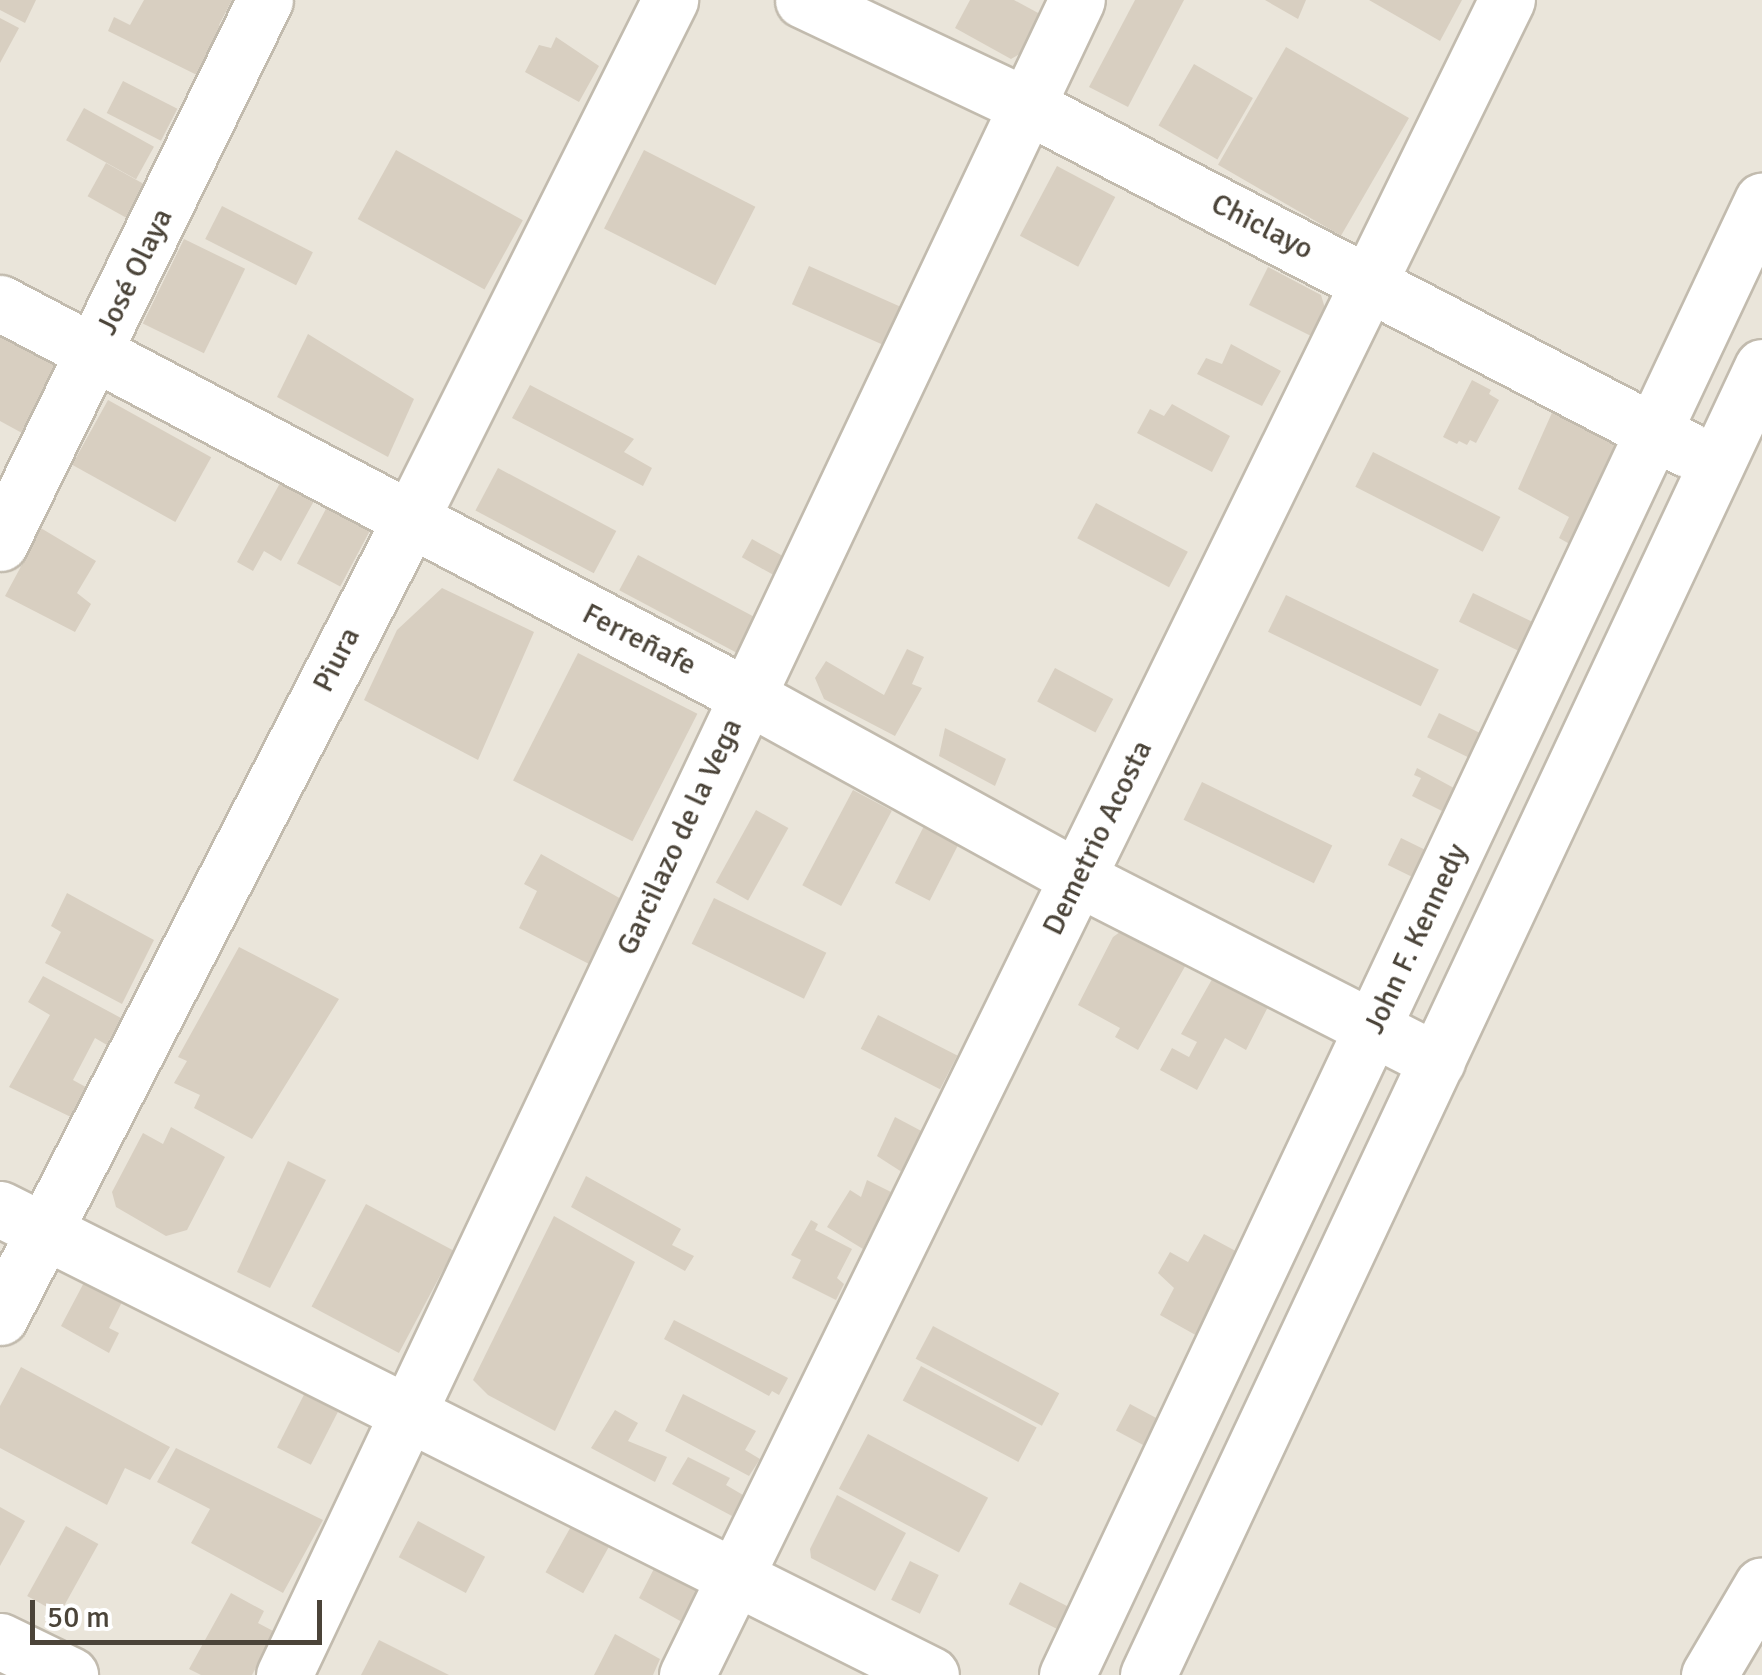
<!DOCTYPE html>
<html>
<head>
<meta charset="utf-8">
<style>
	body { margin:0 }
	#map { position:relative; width:1762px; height:1675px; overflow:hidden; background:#f6f3ec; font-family:Signika,sans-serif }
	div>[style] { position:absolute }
	.residential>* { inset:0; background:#eae5da; transform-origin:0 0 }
	.building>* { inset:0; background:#d8cfc1; transform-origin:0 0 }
	.roads { filter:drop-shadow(2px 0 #c2bbae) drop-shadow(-2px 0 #c2bbae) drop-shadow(0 2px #c2bbae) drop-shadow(0 -2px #c2bbae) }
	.minor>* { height:55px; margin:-27.5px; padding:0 27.5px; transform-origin:27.5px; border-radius:27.5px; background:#fff }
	span { translate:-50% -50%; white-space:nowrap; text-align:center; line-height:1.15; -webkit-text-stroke:8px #fff; paint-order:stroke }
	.street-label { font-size:30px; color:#4b4439 }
	.scale { position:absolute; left:30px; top:1600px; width:292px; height:45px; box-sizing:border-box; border:5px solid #4b4439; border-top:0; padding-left:12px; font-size:30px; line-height:35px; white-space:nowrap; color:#4b4439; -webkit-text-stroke:8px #fff; paint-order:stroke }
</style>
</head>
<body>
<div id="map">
	<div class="residential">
		<i style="left:0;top:0;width:1762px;height:1675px"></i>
	</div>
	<div class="building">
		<i style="clip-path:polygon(0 0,36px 0,25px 23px,0 10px)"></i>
		<i style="clip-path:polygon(144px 0,232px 0,219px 25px,229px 32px,205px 79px,108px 31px,114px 17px,130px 25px)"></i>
		<i style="clip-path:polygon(970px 0,1014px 0,1040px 14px,1023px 52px,1011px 59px,955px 28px)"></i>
		<i style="clip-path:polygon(1135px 0,1184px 0,1128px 107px,1089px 87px)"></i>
		<i style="clip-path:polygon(1265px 0,1306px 0,1298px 19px)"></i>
		<i style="clip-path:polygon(1369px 0,1462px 0,1440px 41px)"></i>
		<i style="clip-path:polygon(0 18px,19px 28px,0 63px)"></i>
		<i style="clip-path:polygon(556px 37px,599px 66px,579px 102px,525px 72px,539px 45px,551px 48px)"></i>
		<i style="left:1286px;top:47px;width:142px;height:136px;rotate:30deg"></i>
		<i style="left:1194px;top:64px;width:68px;height:71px;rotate:30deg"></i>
		<i style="left:123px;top:81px;width:61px;height:36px;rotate:27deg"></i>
		<i style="left:84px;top:108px;width:80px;height:37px;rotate:29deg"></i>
		<i style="left:396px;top:150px;width:145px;height:79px;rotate:29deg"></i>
		<i style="left:644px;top:150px;width:125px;height:88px;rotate:27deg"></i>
		<i style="left:106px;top:163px;width:55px;height:38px;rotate:29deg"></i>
		<i style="left:1057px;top:166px;width:66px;height:79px;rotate:28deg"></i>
		<i style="left:222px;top:206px;width:102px;height:37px;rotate:27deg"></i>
		<i style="left:184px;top:239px;width:68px;height:94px;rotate:26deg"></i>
		<i style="left:809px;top:266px;width:102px;height:42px;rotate:24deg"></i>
		<i style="clip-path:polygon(1268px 267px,1321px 295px,1327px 315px,1315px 338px,1249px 305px)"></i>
		<i style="clip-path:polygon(0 317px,67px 355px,33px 439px,0 421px)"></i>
		<i style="clip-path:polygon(308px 334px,414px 399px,388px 457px,277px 397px)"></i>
		<i style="clip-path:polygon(1231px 344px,1281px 371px,1262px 406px,1197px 374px,1206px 358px,1222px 364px)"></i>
		<i style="clip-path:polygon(1472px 380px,1491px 390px,1489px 394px,1499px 400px,1476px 443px,1470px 440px,1467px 445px,1459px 441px,1457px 444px,1443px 437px)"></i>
		<i style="clip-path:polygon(530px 385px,634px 439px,624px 452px,652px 468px,643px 486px,512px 418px)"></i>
		<i style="left:108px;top:400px;width:118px;height:74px;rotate:29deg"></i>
		<i style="clip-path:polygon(1172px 404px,1230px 436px,1212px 472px,1137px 433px,1150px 409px,1164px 416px)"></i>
		<i style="clip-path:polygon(1555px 406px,1621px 442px,1582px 551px,1559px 538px,1569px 517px,1518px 489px)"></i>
		<i style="left:1373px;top:452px;width:143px;height:39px;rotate:27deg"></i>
		<i style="left:498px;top:468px;width:134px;height:48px;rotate:28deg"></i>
		<i style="clip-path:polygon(280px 483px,314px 501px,281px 561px,264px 551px,253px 571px,237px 562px)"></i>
		<i style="left:1096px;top:503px;width:104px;height:40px;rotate:28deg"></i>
		<i style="left:327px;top:507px;width:49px;height:64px;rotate:28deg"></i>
		<i style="clip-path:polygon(34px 524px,96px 561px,77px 593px,91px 604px,75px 632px,5px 596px,25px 559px,16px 555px)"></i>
		<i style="left:752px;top:539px;width:45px;height:21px;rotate:29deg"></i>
		<i style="left:638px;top:555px;width:134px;height:40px;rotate:28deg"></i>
		<i style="clip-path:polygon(442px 588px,534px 632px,478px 760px,364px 700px,397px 630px)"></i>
		<i style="left:1473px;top:593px;width:85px;height:32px;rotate:26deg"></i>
		<i style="left:1286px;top:595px;width:170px;height:41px;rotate:26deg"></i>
		<i style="clip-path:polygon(907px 649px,924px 657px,912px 684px,922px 688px,895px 736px,824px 699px,815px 678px,826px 661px,884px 695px)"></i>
		<i style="left:578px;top:653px;width:134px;height:143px;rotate:27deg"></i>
		<i style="left:1055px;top:668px;width:66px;height:38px;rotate:28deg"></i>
		<i style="left:1439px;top:713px;width:69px;height:27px;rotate:26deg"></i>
		<i style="clip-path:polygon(945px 728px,1006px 759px,995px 786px,939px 756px)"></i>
		<i style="clip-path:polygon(1417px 768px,1476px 800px,1464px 822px,1412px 796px,1421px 778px,1414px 775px)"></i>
		<i style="left:1202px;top:782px;width:145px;height:42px;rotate:26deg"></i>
		<i style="left:853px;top:790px;width:44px;height:108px;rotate:28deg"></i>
		<i style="left:756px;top:810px;width:37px;height:83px;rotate:29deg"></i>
		<i style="left:924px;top:826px;width:39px;height:64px;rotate:27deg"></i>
		<i style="left:1401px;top:838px;width:50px;height:30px;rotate:26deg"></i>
		<i style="clip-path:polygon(541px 854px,623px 900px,589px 964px,519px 928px,537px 891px,524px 884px)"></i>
		<i style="clip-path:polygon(67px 893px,154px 940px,122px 1004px,45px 963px,61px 932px,51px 926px)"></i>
		<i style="left:714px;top:898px;width:125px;height:51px;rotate:26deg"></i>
		<i style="clip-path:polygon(1127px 927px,1188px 961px,1138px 1050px,1115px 1037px,1120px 1028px,1078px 1005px,1113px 937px)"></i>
		<i style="clip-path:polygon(239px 947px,339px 999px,252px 1139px,194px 1108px,200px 1095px,174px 1083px,187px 1061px,178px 1057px)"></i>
		<i style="clip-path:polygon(1215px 974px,1270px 1003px,1246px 1050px,1225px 1038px,1197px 1090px,1160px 1070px,1172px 1048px,1189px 1057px,1197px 1042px,1181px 1034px)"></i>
		<i style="clip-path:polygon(43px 976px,121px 1018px,107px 1045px,95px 1038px,73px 1080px,93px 1091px,77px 1120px,9px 1087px,50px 1015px,28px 1002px)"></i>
		<i style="left:878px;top:1015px;width:89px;height:38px;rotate:27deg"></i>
		<i style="clip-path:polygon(895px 1117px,927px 1134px,908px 1176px,877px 1156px)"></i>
		<i style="clip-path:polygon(171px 1127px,225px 1157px,187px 1230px,166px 1236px,116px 1207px,112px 1192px,143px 1133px,163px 1144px)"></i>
		<i style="clip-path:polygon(288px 1161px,326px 1180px,270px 1288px,237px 1272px)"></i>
		<i style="clip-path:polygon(586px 1176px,681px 1229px,672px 1245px,694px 1256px,685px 1271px,571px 1207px)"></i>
		<i style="clip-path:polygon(867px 1180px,891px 1192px,863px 1249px,827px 1227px,850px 1190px,861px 1197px)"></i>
		<i style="left:366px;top:1204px;width:99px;height:116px;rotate:28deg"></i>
		<i style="clip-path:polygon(554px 1216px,635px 1262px,555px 1431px,488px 1395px,473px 1380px)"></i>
		<i style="clip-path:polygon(811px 1220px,818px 1224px,815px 1230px,852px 1249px,837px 1278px,844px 1284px,836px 1300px,792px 1278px,801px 1260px,791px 1255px)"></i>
		<i style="clip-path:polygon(1204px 1234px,1258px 1263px,1215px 1346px,1160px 1315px,1174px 1288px,1158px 1273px,1170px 1252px,1188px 1262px)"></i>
		<i style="clip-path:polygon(88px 1275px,125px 1296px,109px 1328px,119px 1333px,109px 1353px,61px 1326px)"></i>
		<i style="clip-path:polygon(674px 1320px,788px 1378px,779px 1395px,772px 1391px,769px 1396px,664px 1339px)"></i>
		<i style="left:933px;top:1326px;width:143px;height:37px;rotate:28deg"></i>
		<i style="left:921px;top:1366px;width:131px;height:39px;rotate:28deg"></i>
		<i style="clip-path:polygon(21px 1367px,170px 1447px,150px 1480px,125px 1468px,107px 1505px,0 1448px,0 1406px)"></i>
		<i style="left:312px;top:1379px;width:38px;height:77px;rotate:27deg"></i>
		<i style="clip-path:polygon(683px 1394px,756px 1431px,745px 1450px,760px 1459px,749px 1476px,665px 1431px)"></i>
		<i style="left:1130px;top:1404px;width:51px;height:30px;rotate:28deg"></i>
		<i style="clip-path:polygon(615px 1410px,638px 1423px,628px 1441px,667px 1457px,655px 1482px,591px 1448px)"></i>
		<i style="left:868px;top:1434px;width:136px;height:62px;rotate:28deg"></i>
		<i style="clip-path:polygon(176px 1448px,323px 1520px,283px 1593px,191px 1543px,210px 1509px,157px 1482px)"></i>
		<i style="clip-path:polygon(688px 1457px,730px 1478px,726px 1485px,743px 1495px,732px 1516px,672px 1484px)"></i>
		<i style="clip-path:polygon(837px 1495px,906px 1533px,875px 1591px,811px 1558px,810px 1549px)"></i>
		<i style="clip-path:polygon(0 1507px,25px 1521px,0 1566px)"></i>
		<i style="left:579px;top:1512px;width:43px;height:69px;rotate:29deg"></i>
		<i style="left:418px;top:1521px;width:76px;height:41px;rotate:28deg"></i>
		<i style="left:66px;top:1526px;width:37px;height:80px;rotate:29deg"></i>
		<i style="clip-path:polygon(661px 1555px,700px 1585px,682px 1622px,639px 1598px)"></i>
		<i style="left:910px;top:1561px;width:32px;height:43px;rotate:26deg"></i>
		<i style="left:1020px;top:1582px;width:67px;height:25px;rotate:27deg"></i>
		<i style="clip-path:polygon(231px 1593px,264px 1611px,258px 1623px,275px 1632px,252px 1675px,201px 1675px,189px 1669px)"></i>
		<i style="clip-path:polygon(615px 1634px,660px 1659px,653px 1675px,594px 1675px)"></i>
		<i style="clip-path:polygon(379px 1640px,449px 1675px,361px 1675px)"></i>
	</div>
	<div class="roads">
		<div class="minor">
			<i style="left:803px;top:0;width:248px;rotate:25.3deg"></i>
			<i style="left:1027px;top:106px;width:744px;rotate:27.46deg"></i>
			<i style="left:0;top:303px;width:844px;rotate:27.75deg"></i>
			<i style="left:747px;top:696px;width:378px;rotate:28.8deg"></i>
			<i style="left:1078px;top:878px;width:403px;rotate:27deg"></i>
			<i style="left:0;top:543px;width:604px;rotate:-63.99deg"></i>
			<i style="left:0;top:1209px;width:1041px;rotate:26.59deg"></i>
			<i style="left:0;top:1317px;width:894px;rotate:-62.78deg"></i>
			<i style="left:409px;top:522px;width:584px;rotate:-63.43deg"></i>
			<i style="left:0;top:1641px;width:78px;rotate:25.9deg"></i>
			<i style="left:284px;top:1675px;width:1853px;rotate:-64.67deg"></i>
			<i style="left:687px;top:1675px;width:1865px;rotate:-63.92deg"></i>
			<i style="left:1067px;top:1675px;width:1630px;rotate:-64.76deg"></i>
			<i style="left:1148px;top:1675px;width:1445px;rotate:-64.85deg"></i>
			<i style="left:1709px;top:1675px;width:104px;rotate:-59.5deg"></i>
		</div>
	</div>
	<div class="street-label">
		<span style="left:1262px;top:227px;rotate:27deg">Chiclayo</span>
		<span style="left:135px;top:272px;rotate:-64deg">José Olaya</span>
		<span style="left:639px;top:640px;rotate:27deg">Ferreñafe</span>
		<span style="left:337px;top:660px;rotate:-63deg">Piura</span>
		<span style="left:680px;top:837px;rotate:-65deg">Garcilazo de la Vega</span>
		<span style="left:1098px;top:838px;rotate:-64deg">Demetrio Acosta</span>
		<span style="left:1416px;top:939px;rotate:-65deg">John F. Kennedy</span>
	</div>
	<div class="scale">50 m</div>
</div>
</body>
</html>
